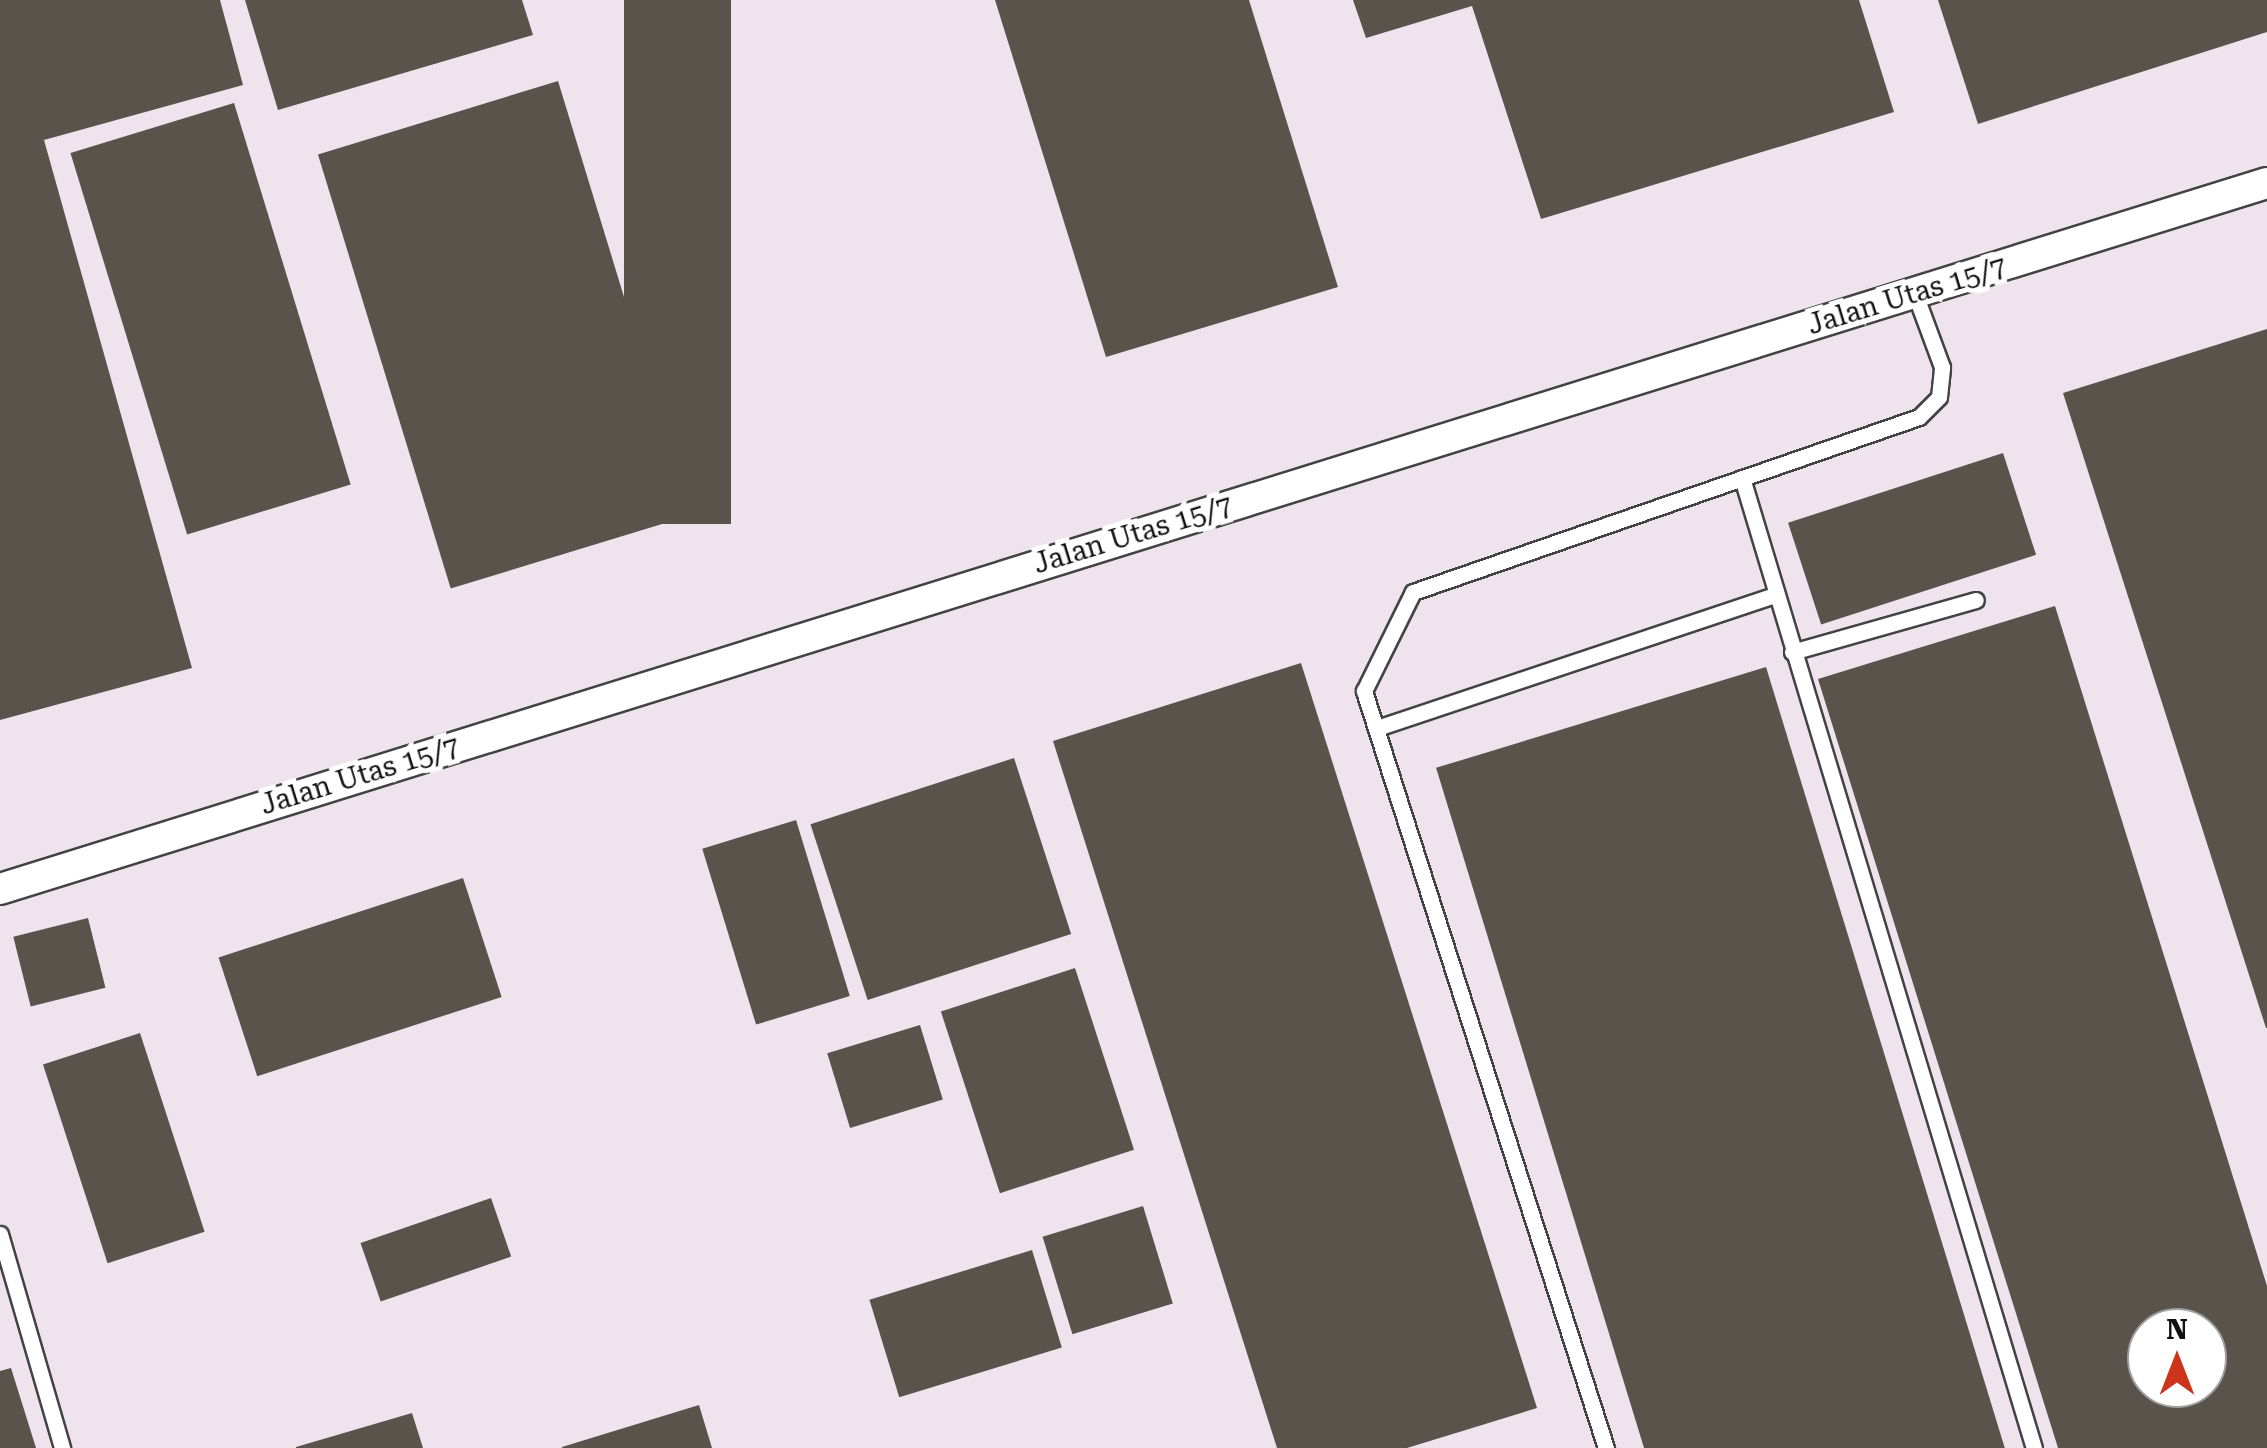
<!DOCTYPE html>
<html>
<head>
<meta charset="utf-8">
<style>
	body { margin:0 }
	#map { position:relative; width:2267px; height:1448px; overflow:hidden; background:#fffff3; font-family:"Roboto Serif",serif }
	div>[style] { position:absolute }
	.industrial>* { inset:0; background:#efe4ee }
	.building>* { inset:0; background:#59534b; transform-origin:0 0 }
	.roads { filter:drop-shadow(2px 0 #434343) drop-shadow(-2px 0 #434343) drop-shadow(0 2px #434343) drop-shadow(0 -2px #434343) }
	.lane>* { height:15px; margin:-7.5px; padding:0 7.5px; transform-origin:7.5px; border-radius:7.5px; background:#fff }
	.street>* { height:30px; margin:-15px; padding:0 15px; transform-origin:15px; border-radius:15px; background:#fff }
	span { translate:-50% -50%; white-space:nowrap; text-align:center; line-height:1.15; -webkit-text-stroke:10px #fff; paint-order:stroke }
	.street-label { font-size:28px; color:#101010 }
	.north { position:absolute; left:2127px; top:1308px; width:100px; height:100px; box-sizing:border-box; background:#fff; border:2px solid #9f9f9f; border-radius:50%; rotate:0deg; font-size:28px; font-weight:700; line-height:40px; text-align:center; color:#101010 }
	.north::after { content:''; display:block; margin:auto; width:35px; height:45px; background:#cc341c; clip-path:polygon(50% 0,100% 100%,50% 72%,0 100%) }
</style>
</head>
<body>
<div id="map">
	<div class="industrial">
		<i style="clip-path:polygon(evenodd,0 0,2267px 0,2267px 1448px,0 1448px,0 0,2147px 1328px,2207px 1328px,2207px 1388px,2147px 1388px,2147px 1328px)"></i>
	</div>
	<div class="building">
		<i style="clip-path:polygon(0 0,220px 0,243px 85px,44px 140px,192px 668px,0 720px)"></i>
		<i style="clip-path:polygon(245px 0,522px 0,533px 35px,278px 110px)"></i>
		<i style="left:624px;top:0;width:107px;height:524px"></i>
		<i style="clip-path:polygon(995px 0,1249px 0,1338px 287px,1106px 357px)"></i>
		<i style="clip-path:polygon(1353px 0,1859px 0,1894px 112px,1541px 219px,1472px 6px,1366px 38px)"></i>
		<i style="clip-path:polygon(1938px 0,2267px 0,2267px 32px,1978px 124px)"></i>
		<i style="left:558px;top:81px;width:454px;height:251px;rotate:73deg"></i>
		<i style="left:234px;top:103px;width:399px;height:171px;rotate:73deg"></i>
		<i style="clip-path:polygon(2267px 329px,2267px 1028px,2266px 1028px,2063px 393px)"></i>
		<i style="left:2003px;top:453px;width:107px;height:226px;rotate:72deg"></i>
		<i style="clip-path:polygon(evenodd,2055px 606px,2267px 1286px,2267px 1448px,2058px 1448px,1818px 679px,2055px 606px,2147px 1328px,2207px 1328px,2207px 1388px,2147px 1388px,2147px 1328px)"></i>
		<i style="clip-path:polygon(1301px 663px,1537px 1408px,1407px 1448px,1277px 1448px,1053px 741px)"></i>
		<i style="left:1766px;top:667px;width:818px;height:345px;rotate:73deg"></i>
		<i style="left:1014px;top:758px;width:185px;height:214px;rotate:72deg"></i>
		<i style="left:796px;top:820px;width:184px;height:98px;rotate:73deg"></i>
		<i style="left:463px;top:878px;width:125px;height:257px;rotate:72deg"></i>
		<i style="left:88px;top:918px;width:72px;height:77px;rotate:76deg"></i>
		<i style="left:1075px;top:968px;width:191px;height:141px;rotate:72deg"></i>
		<i style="left:920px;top:1025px;width:78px;height:97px;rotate:73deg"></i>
		<i style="left:140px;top:1033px;width:209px;height:102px;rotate:72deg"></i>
		<i style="left:491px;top:1198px;width:62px;height:138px;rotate:71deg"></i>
		<i style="left:1143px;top:1206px;width:102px;height:105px;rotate:73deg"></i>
		<i style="left:1032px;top:1250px;width:102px;height:170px;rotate:73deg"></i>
		<i style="clip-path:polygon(11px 1368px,36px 1448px,0 1448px,0 1371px)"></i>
		<i style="clip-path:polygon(699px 1405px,712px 1448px,562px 1448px,562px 1447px)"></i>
		<i style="clip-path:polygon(412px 1413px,423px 1448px,296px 1448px,296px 1447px)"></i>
	</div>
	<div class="roads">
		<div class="lane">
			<i style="left:1742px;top:478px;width:1013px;rotate:73.25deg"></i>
			<i style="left:1792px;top:652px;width:191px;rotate:-15.8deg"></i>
			<i style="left:1377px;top:728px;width:420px;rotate:-18.5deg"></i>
			<i style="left:0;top:1234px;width:223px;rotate:73.8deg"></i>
			<i style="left:1606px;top:1448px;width:795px;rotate:-107.73deg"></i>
			<i style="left:1364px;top:691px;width:110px;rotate:-63.7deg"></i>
			<i style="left:1413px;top:592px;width:535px;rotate:-19.08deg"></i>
			<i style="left:1919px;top:417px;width:28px;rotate:-45deg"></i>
			<i style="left:1939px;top:397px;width:30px;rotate:-84deg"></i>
			<i style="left:1942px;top:367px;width:78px;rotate:-110.3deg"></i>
		</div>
		<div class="street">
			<i style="left:0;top:889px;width:2374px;rotate:-17.3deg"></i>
		</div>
	</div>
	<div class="street-label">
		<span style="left:1907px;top:296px;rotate:-17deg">Jalan Utas 15/7</span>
		<span style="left:1133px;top:535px;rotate:-17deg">Jalan Utas 15/7</span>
		<span style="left:360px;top:776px;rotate:-17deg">Jalan Utas 15/7</span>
	</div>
	<div class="north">N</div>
</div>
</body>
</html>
